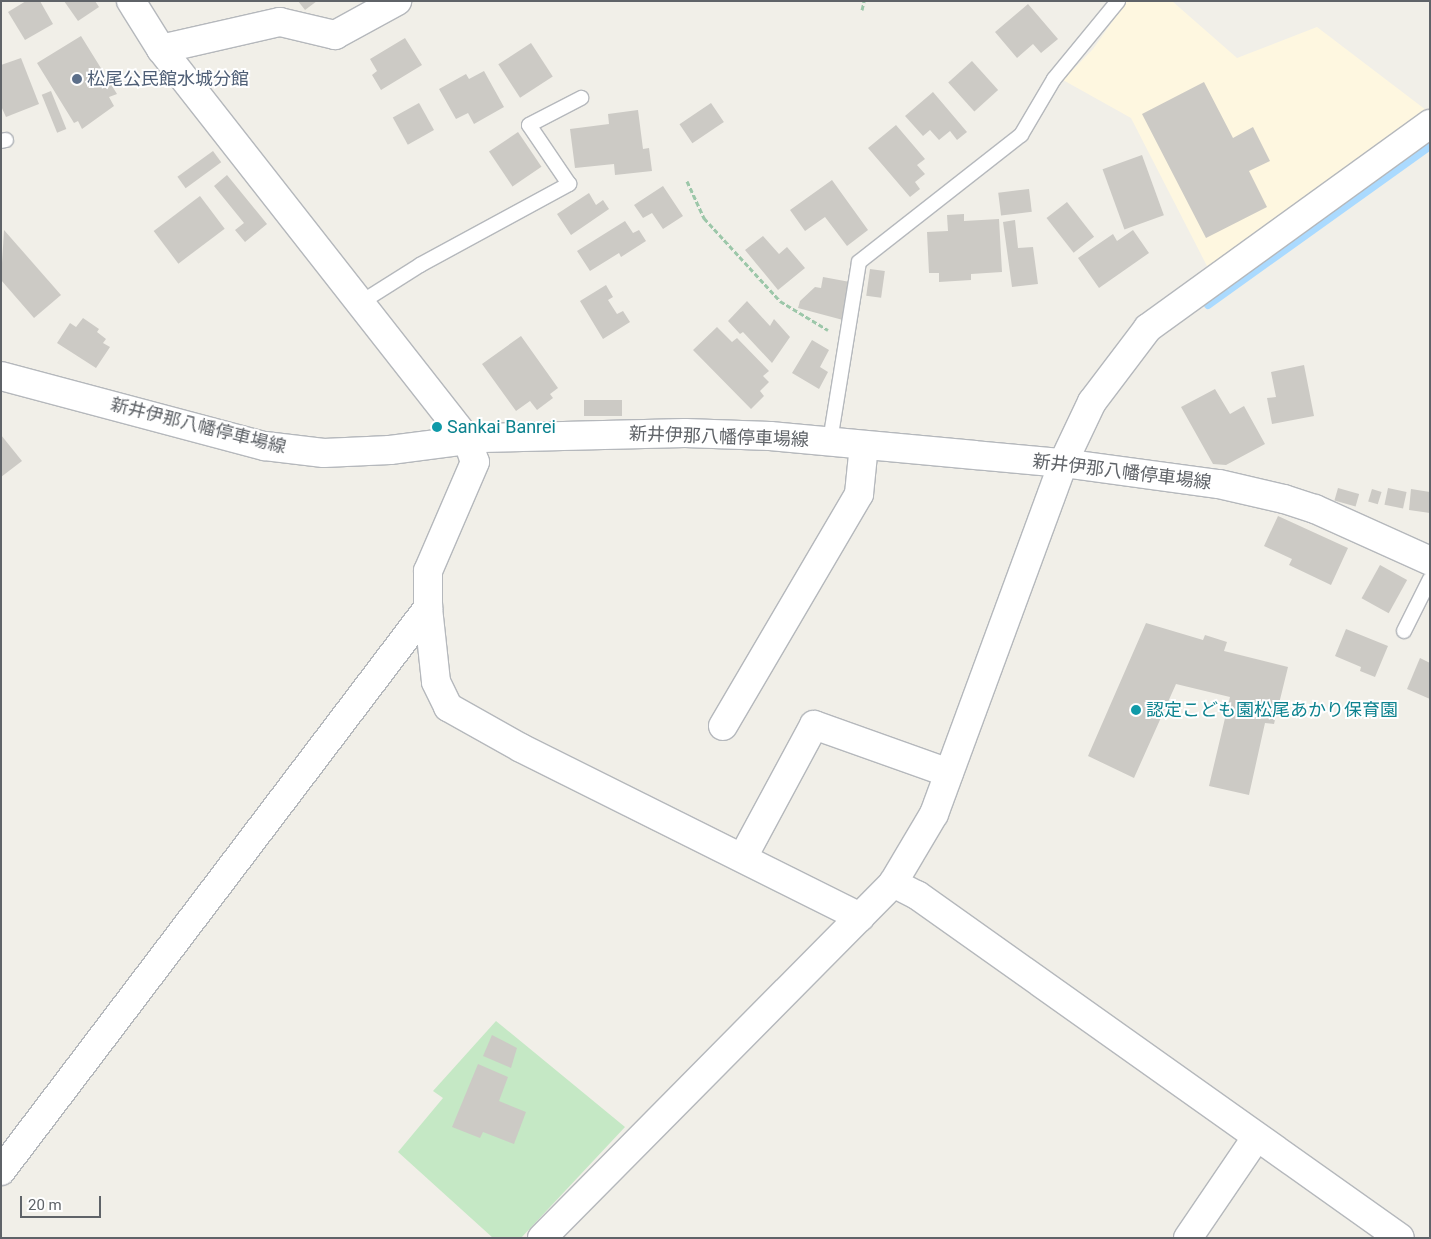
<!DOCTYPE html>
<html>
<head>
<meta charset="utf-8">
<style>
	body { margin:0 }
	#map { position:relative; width:1431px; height:1239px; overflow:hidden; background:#f1efe8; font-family:Roboto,"Noto Sans JP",sans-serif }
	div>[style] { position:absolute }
	.commercial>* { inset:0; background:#fef7e0 }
	.green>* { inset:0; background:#c5e8c5 }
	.stream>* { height:8px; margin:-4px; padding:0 4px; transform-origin:4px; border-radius:4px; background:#aadaff }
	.building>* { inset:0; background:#cccac5; transform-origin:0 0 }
	.path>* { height:3px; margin-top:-1.5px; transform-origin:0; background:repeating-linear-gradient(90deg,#9cc7a9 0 5px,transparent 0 7.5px) }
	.roads { filter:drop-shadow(1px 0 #b5b8bc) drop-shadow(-1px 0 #b5b8bc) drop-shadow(0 1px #b5b8bc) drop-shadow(0 -1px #b5b8bc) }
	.lane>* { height:14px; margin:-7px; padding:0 7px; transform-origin:7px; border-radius:7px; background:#fff }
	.street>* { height:28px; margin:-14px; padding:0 14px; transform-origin:14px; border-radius:14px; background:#fff }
	.secondary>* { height:28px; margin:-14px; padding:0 14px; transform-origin:14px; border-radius:14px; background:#fff }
	.dots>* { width:14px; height:14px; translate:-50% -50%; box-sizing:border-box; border:2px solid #fff; border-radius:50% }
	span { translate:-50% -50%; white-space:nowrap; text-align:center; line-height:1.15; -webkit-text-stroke:4px #fff; paint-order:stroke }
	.service-label { font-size:18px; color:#4e5e75 }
	.left { translate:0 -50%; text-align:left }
	.street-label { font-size:18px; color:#5f6368 }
	.culture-label { font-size:18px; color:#0d838f }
	.frame { position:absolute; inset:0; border:2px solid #5f6368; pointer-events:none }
	.scale { position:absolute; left:20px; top:1196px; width:81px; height:22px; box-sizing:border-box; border:2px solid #5f6368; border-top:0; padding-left:6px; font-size:15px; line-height:18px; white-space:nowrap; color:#5f6368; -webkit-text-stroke:4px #fff; paint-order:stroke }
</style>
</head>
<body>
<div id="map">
	<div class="commercial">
		<i style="clip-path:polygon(1127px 1px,1172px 1px,1237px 58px,1317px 27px,1426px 110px,1208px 268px,1131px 118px,1063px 80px,1093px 49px)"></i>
	</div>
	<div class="green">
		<i style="clip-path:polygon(496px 1021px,625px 1127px,521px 1238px,493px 1238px,398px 1152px,443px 1098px,433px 1091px)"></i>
	</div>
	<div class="stream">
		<i style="left:1208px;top:305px;width:273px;rotate:-35.6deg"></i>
	</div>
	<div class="building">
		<i style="clip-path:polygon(26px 1px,40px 1px,53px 24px,25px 40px,8px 12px)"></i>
		<i style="clip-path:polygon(64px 1px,95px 1px,99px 7px,78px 21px)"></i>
		<i style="clip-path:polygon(298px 1px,317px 1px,305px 10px)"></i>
		<i style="clip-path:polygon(1028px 4px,1058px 39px,1041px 53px,1033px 44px,1017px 58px,995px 32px)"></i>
		<i style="clip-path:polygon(81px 36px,117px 94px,109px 97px,114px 106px,82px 129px,78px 121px,74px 123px,37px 63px)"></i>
		<i style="clip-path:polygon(405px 38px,422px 65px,381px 90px,372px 75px,377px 71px,370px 59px)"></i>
		<i style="left:531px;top:43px;width:40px;height:39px;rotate:57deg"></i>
		<i style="clip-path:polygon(21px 58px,39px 104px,6px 117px,1px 106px,1px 65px)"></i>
		<i style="left:972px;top:61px;width:39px;height:32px;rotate:48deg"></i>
		<i style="clip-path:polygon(484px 71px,504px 107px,474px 124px,468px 113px,456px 119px,439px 89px,466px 74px,469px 79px)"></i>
		<i style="clip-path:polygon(1204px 82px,1233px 138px,1253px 127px,1270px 161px,1249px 171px,1267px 207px,1206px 238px,1142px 114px)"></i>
		<i style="left:51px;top:91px;width:41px;height:10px;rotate:68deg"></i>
		<i style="clip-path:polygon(933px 92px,967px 132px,957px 140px,950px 131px,939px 140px,930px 130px,923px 136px,905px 116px)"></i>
		<i style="left:419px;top:103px;width:31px;height:30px;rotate:61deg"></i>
		<i style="left:711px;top:103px;width:23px;height:38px;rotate:56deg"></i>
		<i style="clip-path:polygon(638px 110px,643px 149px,649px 148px,652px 171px,615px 175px,614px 164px,575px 168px,570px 129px,609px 124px,608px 114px)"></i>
		<i style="clip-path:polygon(896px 125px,925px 159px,917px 165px,925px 174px,915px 182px,920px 189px,910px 197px,868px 148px)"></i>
		<i style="left:518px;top:132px;width:42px;height:35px;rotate:56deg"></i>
		<i style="left:213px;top:151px;width:14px;height:44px;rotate:54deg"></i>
		<i style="left:1142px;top:155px;width:64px;height:42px;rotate:70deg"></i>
		<i style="clip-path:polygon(227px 175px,267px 224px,245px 242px,235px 230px,244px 223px,214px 186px)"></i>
		<i style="clip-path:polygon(832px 180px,868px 230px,847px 246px,825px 217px,805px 231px,790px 210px)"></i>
		<i style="clip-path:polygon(663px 186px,683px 216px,663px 229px,652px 213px,643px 218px,634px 205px)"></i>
		<i style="left:1029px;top:189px;width:23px;height:31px;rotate:83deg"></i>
		<i style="clip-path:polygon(589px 193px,596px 205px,603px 200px,609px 209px,571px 235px,557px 214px)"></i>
		<i style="left:200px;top:196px;width:41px;height:58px;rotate:53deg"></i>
		<i style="left:1067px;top:202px;width:44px;height:26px;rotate:52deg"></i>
		<i style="clip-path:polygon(964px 214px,964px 221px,999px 219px,1002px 272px,971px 274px,971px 280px,939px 282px,939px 273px,929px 273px,927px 232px,948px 231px,947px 215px)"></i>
		<i style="clip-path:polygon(1015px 220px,1018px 248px,1033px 247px,1038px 284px,1012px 287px,1003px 222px)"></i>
		<i style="clip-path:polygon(625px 221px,633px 233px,639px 230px,646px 241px,621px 257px,619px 253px,590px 271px,577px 251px)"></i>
		<i style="clip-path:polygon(4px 230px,61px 295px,34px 318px,1px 280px)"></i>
		<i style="clip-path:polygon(1133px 230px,1149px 253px,1099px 288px,1078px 258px,1113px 234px,1117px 241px)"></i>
		<i style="clip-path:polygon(763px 236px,779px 254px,787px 247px,805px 268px,778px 290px,745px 250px)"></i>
		<i style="left:870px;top:269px;width:15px;height:27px;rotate:8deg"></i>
		<i style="clip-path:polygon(823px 277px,850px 282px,843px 320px,798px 308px,800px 301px,815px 287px,821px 288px)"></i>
		<i style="clip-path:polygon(606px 285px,613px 297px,608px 300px,617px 314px,623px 311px,630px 322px,603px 339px,580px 301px)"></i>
		<i style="clip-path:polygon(747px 301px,770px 326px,774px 319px,790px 337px,772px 363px,743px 332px,740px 334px,728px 321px)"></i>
		<i style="clip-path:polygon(83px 318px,99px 329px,97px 332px,106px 339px,103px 343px,110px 347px,96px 368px,57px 343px,70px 323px,76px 327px)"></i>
		<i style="clip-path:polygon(717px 327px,732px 342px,737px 338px,769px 371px,763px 376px,769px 382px,760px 391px,764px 396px,751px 409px,693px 350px)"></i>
		<i style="clip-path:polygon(521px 336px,558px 388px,550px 394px,553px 398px,537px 410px,530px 401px,516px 411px,482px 364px)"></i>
		<i style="clip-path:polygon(812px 340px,829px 350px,820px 367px,828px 372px,819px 389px,792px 373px)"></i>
		<i style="clip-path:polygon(1304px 365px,1314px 416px,1272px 424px,1267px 398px,1276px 397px,1271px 372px)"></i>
		<i style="clip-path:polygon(1215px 389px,1230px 414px,1244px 406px,1265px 444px,1226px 465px,1213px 464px,1181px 407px)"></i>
		<i style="left:584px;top:400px;width:38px;height:16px"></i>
		<i style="clip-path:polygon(1px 435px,22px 461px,1px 477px)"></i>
		<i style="left:1338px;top:488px;width:22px;height:13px;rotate:16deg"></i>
		<i style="left:1388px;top:488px;width:19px;height:17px;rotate:12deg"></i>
		<i style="left:1372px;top:489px;width:10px;height:13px;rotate:17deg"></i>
		<i style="clip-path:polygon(1411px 489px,1430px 492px,1430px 513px,1409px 510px)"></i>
		<i style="clip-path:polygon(1278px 516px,1348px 548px,1331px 585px,1289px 565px,1292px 559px,1264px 546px)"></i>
		<i style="left:1380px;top:565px;width:31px;height:38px;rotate:29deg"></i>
		<i style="clip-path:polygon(1146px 623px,1203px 640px,1205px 635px,1227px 642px,1224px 651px,1288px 667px,1274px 724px,1265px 723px,1249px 795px,1209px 786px,1230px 697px,1176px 684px,1134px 778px,1088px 756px)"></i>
		<i style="clip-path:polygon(1346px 629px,1388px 646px,1375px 677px,1360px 671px,1361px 667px,1335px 656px)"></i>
		<i style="clip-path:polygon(1420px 658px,1430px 663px,1430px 699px,1407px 689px)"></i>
		<i style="clip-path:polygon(492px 1035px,517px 1048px,511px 1068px,483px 1056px)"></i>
		<i style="clip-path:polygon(478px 1064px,508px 1077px,499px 1101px,526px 1112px,514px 1144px,483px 1132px,480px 1138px,452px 1127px)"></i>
	</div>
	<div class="path">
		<i style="left:862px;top:10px;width:9px;rotate:-77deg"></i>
		<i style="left:687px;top:181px;width:41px;rotate:65.3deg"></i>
		<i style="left:704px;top:218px;width:113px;rotate:47.5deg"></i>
		<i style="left:780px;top:301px;width:56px;rotate:31.1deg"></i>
	</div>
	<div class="roads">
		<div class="lane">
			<i style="left:1px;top:141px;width:5px;rotate:-11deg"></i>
			<i style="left:360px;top:303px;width:71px;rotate:-32.3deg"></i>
			<i style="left:420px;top:265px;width:170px;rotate:-28.5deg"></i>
			<i style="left:569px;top:184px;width:71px;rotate:-124.1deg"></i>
			<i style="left:529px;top:125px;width:59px;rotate:-27.4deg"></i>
			<i style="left:830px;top:441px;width:181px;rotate:-80.8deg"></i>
			<i style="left:859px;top:262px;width:206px;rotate:-38.1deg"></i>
			<i style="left:1021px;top:135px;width:65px;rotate:-59.5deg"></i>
			<i style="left:1054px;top:79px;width:101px;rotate:-50.6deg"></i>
			<i style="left:1404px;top:631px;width:58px;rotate:-63.4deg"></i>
		</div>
		<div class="street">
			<i style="left:131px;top:1px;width:57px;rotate:58deg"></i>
			<i style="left:161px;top:49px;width:496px;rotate:51.9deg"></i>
			<i style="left:467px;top:439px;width:24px;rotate:71deg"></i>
			<i style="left:475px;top:462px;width:119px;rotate:113.3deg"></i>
			<i style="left:428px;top:571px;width:37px;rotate:90deg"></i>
			<i style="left:428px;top:608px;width:74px;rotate:83.8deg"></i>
			<i style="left:436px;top:682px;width:28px;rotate:64deg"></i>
			<i style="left:448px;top:707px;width:84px;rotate:29.3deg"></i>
			<i style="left:521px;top:748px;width:379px;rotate:26.5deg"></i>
			<i style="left:161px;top:49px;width:122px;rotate:-12.8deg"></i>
			<i style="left:280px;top:22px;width:57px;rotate:13.3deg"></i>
			<i style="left:335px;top:35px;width:71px;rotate:-28.7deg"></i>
			<i style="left:723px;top:726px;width:269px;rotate:-59.6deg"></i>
			<i style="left:859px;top:494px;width:49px;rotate:-84.2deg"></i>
			<i style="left:743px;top:857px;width:150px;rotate:-61.7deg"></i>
			<i style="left:814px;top:725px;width:143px;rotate:19.6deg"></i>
			<i style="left:893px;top:883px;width:27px;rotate:27deg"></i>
			<i style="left:917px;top:895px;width:592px;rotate:35.38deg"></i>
			<i style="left:1px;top:1171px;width:707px;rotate:-52.82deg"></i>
			<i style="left:542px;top:1238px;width:499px;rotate:-45.3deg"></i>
			<i style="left:893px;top:883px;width:80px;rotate:-59.3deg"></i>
			<i style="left:934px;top:814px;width:374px;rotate:-69.8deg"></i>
			<i style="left:1188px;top:1238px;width:121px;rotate:-55.8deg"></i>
		</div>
		<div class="secondary">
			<i style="left:1px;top:376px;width:273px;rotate:14.9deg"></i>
			<i style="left:265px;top:446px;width:59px;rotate:6.8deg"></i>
			<i style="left:324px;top:453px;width:66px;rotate:-2.6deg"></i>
			<i style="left:390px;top:450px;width:93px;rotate:-7.4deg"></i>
			<i style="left:482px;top:438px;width:203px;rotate:-1.4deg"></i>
			<i style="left:685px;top:433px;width:85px;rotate:2deg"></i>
			<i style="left:770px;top:436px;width:294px;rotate:5.3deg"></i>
			<i style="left:1063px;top:463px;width:157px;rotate:7.7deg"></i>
			<i style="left:1219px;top:484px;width:67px;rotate:13deg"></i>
			<i style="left:1284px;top:499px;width:33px;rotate:18deg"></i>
			<i style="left:1315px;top:509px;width:126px;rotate:24.3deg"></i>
			<i style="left:1063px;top:463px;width:68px;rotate:-64.6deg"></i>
			<i style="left:1092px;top:402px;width:93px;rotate:-52.9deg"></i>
			<i style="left:1148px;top:328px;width:348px;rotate:-35.9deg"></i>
		</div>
	</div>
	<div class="dots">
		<i style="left:77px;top:79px;background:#5c6f8a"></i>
		<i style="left:437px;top:427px;background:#0f9aa8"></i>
		<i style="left:1136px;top:710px;background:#0f9aa8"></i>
	</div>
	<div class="service-label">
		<span class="left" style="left:87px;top:79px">松尾公民館水城分館</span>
	</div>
	<div class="street-label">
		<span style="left:198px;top:426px;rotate:14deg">新井伊那八幡停車場線</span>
		<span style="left:719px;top:437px;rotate:2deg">新井伊那八幡停車場線</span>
		<span style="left:1122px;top:472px;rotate:7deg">新井伊那八幡停車場線</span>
	</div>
	<div class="culture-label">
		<span class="left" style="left:447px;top:427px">Sankai Banrei</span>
		<span class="left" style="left:1146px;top:710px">認定こども園松尾あかり保育園</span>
	</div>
	<div class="frame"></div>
	<div class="scale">20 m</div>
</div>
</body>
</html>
